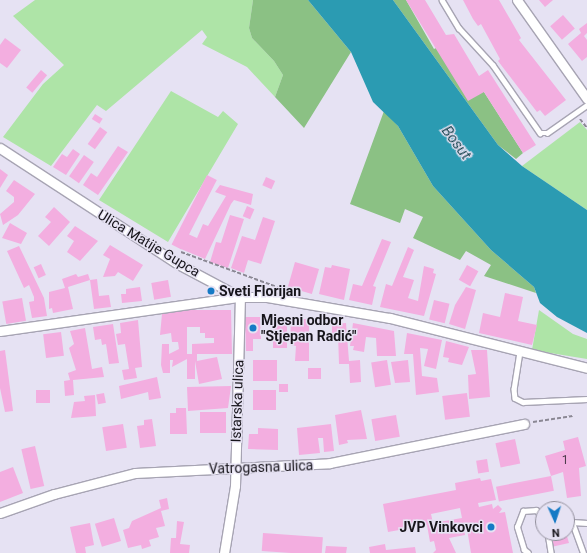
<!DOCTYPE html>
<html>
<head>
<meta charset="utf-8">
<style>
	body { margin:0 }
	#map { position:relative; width:587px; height:553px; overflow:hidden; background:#e6e2f3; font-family:Roboto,sans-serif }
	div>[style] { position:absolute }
	.green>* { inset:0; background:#aee4a7 }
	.forest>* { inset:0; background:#8bc184 }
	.water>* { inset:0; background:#2b9bb2 }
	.building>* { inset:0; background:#f3aee0; transform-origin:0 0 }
	.path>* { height:2px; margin-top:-1px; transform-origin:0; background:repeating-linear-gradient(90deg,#8b8894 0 4px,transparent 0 6px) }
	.roads { filter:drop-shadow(1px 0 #a7a4b3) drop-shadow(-1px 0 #a7a4b3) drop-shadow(0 1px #a7a4b3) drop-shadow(0 -1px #a7a4b3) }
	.lane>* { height:4.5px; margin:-2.25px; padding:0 2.25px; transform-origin:2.25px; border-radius:2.25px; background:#fff }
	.street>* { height:9px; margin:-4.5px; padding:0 4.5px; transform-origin:4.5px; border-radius:4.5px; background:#fff }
	.dots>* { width:11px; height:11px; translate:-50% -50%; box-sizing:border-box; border:2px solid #e6e2f3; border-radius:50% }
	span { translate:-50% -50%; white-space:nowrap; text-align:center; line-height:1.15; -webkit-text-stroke:3px #e6e2f3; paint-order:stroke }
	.number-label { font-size:12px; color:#4e3b4c }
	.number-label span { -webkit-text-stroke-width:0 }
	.street-label { font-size:14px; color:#17151b }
	.poi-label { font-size:14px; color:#17151b; font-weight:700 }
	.left { translate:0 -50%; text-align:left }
	.right { translate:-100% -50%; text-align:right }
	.water-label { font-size:15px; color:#15444f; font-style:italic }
	.north { position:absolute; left:535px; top:501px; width:40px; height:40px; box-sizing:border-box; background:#e6e2f3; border:1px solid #93909d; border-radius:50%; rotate:177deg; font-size:11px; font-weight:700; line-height:16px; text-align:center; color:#17151b }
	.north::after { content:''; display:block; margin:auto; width:14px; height:18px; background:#157ac5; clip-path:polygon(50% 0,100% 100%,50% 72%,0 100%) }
</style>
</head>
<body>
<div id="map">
	<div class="green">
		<i style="clip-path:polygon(35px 0,253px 0,249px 28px,252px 38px,274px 61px,283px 75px,275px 97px,247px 67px,202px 44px,207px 37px,202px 30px,106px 111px,97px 105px,51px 166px,3px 137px,43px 84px,64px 65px,13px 16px)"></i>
		<i style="clip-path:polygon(171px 91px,218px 117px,223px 111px,238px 124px,168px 242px,99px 200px)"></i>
		<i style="clip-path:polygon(580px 122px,587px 130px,587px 210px,522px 166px)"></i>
		<i style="clip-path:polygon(539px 310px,573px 334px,587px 339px,587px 359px,532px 350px)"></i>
	</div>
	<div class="forest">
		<i style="clip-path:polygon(253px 0,308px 0,351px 52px,304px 128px,275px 97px,283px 75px,274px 61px,252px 38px,249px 28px)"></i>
		<i style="clip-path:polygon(393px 0,406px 0,434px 49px,438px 47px,484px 92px,523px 153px,516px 159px,498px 145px)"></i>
		<i style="clip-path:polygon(384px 111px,398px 126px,433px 186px,491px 250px,534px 287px,536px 293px,484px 276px,491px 265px,466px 251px,460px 260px,413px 238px,423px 217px,405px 209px,400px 223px,350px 204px)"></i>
	</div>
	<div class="water">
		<i style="clip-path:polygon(308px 0,393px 0,498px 145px,522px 166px,587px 210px,587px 333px,557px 317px,540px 303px,534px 287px,491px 250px,433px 186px,398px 126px,373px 102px,351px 52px)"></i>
	</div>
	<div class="building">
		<i style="clip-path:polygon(406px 0,425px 0,446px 35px,454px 34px,479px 76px,488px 70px,536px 145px,523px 153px,484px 92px,468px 101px)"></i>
		<i style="clip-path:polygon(463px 0,499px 0,521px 38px,519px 40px,566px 100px,545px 116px,540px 110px,537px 112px,498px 61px,500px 59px,481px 24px,478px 26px,473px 19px)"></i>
		<i style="clip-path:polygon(539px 0,553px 0,545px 7px)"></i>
		<i style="left:563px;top:15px;width:18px;height:17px;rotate:49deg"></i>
		<i style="clip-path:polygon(587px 23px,587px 33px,584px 36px,587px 40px,587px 57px,582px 61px,568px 44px,581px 33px,579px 29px)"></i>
		<i style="clip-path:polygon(5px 38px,21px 50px,7px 68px,0 63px,0 45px)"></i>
		<i style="left:41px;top:70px;width:8px;height:23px;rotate:40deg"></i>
		<i style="left:95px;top:114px;width:9px;height:6px;rotate:32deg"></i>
		<i style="left:100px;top:127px;width:9px;height:21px;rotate:36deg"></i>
		<i style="clip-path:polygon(118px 146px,128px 152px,98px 195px,83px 185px,91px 173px,97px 177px)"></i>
		<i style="clip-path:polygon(73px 149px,80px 154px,66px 175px,53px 167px,62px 154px,67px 157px)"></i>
		<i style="left:84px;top:155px;width:12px;height:26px;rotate:35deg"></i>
		<i style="clip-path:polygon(0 169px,8px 175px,0 188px)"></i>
		<i style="left:207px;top:175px;width:11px;height:78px;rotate:27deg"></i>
		<i style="left:266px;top:177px;width:10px;height:9px;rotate:24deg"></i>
		<i style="clip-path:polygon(14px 180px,35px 194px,18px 215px,3px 225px,0 214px,14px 202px,14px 197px,6px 191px)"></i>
		<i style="clip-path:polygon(220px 185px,253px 194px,251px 205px,234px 200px,231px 204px,205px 259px,181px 249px,188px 234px,197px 238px,203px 224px,208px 226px,226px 196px,215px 192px)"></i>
		<i style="left:247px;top:206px;width:8px;height:11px;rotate:23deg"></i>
		<i style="clip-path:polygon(54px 207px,70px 222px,49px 246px,38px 236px,51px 222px,45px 217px)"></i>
		<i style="clip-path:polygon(230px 215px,244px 219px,228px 268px,210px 262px,216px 242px,221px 243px)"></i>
		<i style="clip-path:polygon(263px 217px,275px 221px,261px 264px,248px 260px,244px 273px,231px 268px,242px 236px,255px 240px)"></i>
		<i style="clip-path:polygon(10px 223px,27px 233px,21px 244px,2px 238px)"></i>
		<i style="clip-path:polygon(75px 226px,98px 241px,80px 261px,67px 252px,74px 241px,67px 236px)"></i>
		<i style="clip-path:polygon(382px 239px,391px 242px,373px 286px,376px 287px,372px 305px,349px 300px,353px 284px,362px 286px)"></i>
		<i style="clip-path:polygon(110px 245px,143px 265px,133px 281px,118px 272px,115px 276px,103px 277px,110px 259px,103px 255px)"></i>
		<i style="clip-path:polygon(19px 246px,44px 298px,47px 316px,32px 318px,29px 302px,34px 301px,34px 297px,29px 285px,24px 288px,7px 251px)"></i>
		<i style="clip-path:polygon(408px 247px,414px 250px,403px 277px,414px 280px,408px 298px,418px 301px,424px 266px,434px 269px,433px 273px,436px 274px,424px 316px,380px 307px,386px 284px,392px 286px)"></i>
		<i style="left:295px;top:262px;width:25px;height:26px;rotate:16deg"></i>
		<i style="left:41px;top:264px;width:12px;height:8px;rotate:66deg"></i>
		<i style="clip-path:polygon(332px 265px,350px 269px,344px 300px,319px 294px,325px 267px,331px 268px)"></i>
		<i style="left:467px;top:265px;width:13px;height:17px;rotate:29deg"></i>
		<i style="clip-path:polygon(76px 274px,78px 277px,88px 274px,90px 280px,68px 287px,73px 309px,53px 313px,52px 308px,49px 309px,49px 292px,65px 288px,62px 279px)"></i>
		<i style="clip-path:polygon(97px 279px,99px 296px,109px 295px,111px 307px,94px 309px,90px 280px)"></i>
		<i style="left:168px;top:280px;width:17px;height:17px;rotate:80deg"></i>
		<i style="clip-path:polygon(140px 287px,142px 301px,122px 303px,121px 294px,126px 294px,126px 289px)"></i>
		<i style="clip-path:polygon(466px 287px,476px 290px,465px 329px,449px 324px,455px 305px)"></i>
		<i style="clip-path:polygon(505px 293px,523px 297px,518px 321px,537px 325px,532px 345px,479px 333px,483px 313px,500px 317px)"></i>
		<i style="left:22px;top:298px;width:23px;height:20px;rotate:80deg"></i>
		<i style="left:434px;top:300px;width:16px;height:20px;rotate:14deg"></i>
		<i style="clip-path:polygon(evenodd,186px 310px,231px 310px,232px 354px,197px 354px,197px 361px,217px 357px,222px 379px,199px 384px,195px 361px,195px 379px,187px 379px,187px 359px,172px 367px,173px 360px,170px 360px,170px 373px,163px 373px,161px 365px,162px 344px,169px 344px,169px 354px,179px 349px,178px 342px,172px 342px,171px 333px,160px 335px,162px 314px,186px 310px,187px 327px,200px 327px,200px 333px,205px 333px,205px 338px,214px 338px,214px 343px,192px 344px,192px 354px,187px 354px,187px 327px)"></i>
		<i style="clip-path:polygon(245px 317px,260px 317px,261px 339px,253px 339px,253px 351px,246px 351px)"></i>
		<i style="clip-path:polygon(291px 319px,309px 319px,309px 361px,295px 361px,296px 346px,290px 345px)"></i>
		<i style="clip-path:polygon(138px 320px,142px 367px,135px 368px,137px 378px,124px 380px,122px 370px,129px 369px,125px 344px,118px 345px,116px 334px,121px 333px,120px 323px)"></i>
		<i style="clip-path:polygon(346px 323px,349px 361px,360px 360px,361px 382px,350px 383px,349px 364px,339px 364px,338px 334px,332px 334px,332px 324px)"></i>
		<i style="clip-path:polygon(353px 323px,394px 331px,396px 356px,377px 356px,376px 338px,366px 337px,364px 352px,353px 350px,354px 346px,350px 346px)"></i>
		<i style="clip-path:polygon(113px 324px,119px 363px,109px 364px,106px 344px,102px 345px,101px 339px,95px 340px,93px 327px)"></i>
		<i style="left:273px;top:325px;width:14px;height:23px"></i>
		<i style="clip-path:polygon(85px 328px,92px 369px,102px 367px,104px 377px,73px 380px,74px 395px,65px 396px,64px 381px,70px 380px,68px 373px,76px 370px,69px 348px,74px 344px,70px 331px)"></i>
		<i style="left:61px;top:332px;width:24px;height:18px;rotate:83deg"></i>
		<i style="clip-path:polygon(407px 333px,442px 340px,436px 369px,424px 366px,428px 349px,420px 348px,422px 376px,437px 378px,439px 392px,416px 395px,413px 354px,404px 354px)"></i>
		<i style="clip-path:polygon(446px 341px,469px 347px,462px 365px,448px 362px,449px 358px,443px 357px)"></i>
		<i style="clip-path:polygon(5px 350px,13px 411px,5px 412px,0 388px,0 351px)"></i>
		<i style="clip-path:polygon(471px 350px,487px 350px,490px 397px,469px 399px,468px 375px,476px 374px)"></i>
		<i style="left:253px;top:360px;width:24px;height:21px"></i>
		<i style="left:387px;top:360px;width:25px;height:16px;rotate:81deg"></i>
		<i style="clip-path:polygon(408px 360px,410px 382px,395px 383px,391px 362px)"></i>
		<i style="left:308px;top:368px;width:13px;height:11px"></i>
		<i style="clip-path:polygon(157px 377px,161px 398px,149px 400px,148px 392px,121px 399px,119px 386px)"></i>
		<i style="left:288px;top:384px;width:8px;height:9px;rotate:90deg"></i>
		<i style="clip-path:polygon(231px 386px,228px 408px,188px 411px,187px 387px)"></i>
		<i style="left:36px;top:390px;width:14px;height:13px"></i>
		<i style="left:253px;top:390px;width:23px;height:20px"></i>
		<i style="left:104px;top:393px;width:10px;height:8px;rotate:79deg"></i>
		<i style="left:467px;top:393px;width:24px;height:25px;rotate:83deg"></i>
		<i style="clip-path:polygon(95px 395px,96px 416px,71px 418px,74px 402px,85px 401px,84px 396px)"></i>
		<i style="clip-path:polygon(176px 408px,186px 408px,187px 434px,170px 434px,170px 413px,176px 413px)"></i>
		<i style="clip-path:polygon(361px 410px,367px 439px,347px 440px,348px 443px,339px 445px,335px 415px)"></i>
		<i style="left:226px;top:412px;width:21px;height:26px;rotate:90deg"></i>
		<i style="left:396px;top:415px;width:22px;height:25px;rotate:80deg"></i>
		<i style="clip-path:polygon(152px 419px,156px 446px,140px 448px,137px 426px,144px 425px,144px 420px)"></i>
		<i style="left:123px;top:424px;width:24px;height:21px;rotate:81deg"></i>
		<i style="clip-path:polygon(331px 424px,334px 451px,324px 452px,323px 438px,318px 438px,320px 453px,299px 455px,297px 428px)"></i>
		<i style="clip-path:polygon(258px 428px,278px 429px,278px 450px,248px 449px,249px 434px,258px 434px)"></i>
		<i style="clip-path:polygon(578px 437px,586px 466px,579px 468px,581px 496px,567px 498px,563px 472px,551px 476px,545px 456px,565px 450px,563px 441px)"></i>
		<i style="left:515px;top:439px;width:25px;height:20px;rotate:78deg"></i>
		<i style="left:35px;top:446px;width:41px;height:14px;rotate:77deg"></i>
		<i style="left:487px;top:459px;width:13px;height:11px;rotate:81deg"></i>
		<i style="clip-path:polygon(13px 467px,23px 493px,0 502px,0 472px)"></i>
		<i style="left:551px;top:476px;width:15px;height:56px;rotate:79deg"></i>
		<i style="clip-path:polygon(evenodd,480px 478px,481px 481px,491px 479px,496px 500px,478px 503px,479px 507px,492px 504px,493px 509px,498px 505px,502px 509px,499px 513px,505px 512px,513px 553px,471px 553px,467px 529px,464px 530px,465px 535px,449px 538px,456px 553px,433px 553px,436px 550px,434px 541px,430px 542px,427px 525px,388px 532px,383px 504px,456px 490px,455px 483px,480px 478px,460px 508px,462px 518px,433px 523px,431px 514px,460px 508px)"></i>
		<i style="clip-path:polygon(167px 498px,169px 509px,161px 511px,165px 526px,156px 528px,159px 537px,149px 540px,151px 546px,142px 549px,141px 545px,128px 548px,123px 530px,129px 528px,132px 521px,161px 508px,159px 500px)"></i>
		<i style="left:114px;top:518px;width:24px;height:20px;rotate:73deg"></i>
		<i style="clip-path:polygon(177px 521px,184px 522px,180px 544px,190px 545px,189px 553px,170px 553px,171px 538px,176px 538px)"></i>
		<i style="clip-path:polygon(90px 523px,94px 545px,85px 547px,86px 553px,76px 553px,70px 527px)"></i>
		<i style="left:263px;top:533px;width:60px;height:18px;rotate:4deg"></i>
		<i style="clip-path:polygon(549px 533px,566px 533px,569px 543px,551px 547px)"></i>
		<i style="clip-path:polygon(385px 544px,386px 550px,415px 547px,416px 553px,370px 553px,369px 547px)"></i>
		<i style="clip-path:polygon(326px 546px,347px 547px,346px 553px,325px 553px)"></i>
	</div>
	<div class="path">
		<i style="left:580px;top:119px;width:11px;rotate:52deg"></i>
		<i style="left:181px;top:252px;width:105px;rotate:20deg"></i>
		<i style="left:533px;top:422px;width:40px;rotate:-8.5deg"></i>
	</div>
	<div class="roads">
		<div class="lane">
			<i style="left:442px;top:0;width:33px;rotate:59deg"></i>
			<i style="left:459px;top:28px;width:50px;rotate:47.4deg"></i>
			<i style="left:493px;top:65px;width:83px;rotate:55.3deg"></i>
			<i style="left:540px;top:133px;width:7px"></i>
			<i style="left:547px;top:133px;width:49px;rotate:-35deg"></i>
			<i style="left:520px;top:352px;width:37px;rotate:99deg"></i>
			<i style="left:514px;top:389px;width:9px;rotate:84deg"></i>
			<i style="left:515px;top:398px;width:9px;rotate:27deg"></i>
			<i style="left:523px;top:402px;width:64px;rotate:-2.7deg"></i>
			<i style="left:548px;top:533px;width:20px;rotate:81deg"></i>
			<i style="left:528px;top:553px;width:5px;rotate:-143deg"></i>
			<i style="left:524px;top:550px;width:24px;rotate:-107deg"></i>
			<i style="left:517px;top:527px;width:17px;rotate:-69deg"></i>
			<i style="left:523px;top:511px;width:13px;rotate:-4deg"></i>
			<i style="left:536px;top:510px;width:9px;rotate:41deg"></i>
			<i style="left:583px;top:553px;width:33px;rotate:-110deg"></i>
			<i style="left:572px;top:522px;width:15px;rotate:4deg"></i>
		</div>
		<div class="street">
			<i style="left:517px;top:0;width:121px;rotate:54.7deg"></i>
			<i style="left:0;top:148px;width:212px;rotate:33.1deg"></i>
			<i style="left:178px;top:264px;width:70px;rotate:28deg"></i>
			<i style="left:0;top:331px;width:242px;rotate:-8.1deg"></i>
			<i style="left:240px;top:297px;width:27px"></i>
			<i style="left:267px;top:297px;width:125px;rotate:9.7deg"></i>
			<i style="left:390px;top:318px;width:203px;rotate:14.2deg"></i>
			<i style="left:0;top:513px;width:57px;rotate:-19.4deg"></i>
			<i style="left:54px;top:494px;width:84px;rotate:-14.5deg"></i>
			<i style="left:135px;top:473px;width:195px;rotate:-2.9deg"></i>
			<i style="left:330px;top:463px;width:198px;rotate:-11.4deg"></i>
			<i style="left:224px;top:553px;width:68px;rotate:-80.7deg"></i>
			<i style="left:235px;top:486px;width:189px;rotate:-88.5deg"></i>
		</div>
	</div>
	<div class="dots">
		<i style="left:211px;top:291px;background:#157ac5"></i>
		<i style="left:253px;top:328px;background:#157ac5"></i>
		<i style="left:491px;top:527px;background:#157ac5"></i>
	</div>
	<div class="number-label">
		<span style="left:565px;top:461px">1</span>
	</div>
	<div class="street-label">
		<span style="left:149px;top:243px;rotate:31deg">Ulica Matije Gupca</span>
		<span style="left:237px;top:401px;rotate:-88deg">Istarska ulica</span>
		<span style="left:261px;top:467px;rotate:-2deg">Vatrogasna ulica</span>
	</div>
	<div class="poi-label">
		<span class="left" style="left:219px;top:291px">Sveti Florijan</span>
		<span class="left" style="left:261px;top:328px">Mjesni odbor<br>"Stjepan Radić"</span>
		<span class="right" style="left:483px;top:527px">JVP Vinkovci</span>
	</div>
	<div class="water-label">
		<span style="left:456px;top:143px;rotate:53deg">Bosut</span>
	</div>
	<div class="north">N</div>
</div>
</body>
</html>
